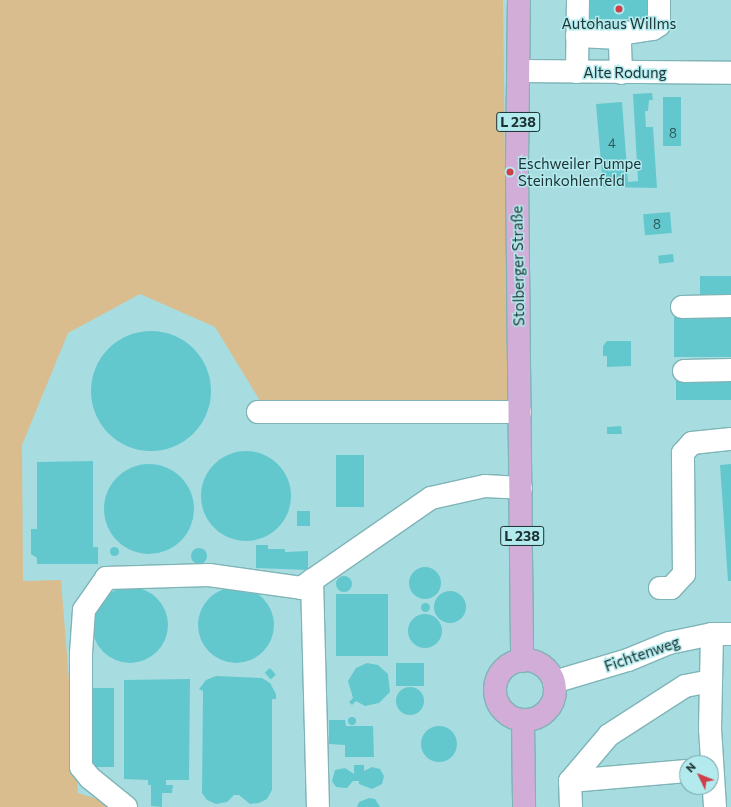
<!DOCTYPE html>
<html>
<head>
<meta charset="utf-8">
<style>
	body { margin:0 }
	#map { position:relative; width:731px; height:807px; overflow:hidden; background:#a7dde0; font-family:Commissioner,sans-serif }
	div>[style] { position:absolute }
	.green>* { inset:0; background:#d9bd8e }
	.building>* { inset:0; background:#63c8ce; transform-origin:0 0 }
	.round { border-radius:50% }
	.roads { filter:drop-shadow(1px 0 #7fb4b7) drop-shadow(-1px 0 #7fb4b7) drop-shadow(0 1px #7fb4b7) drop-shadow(0 -1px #7fb4b7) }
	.minor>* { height:22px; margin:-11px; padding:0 11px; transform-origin:11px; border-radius:11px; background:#fff }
	.major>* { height:22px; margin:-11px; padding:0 11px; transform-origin:11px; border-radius:11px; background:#d1add8 }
	.major>.ring { margin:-11px; padding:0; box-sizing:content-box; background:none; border:22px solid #d1add8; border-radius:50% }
	.dots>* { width:11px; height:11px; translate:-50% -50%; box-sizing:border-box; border:2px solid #b3eaed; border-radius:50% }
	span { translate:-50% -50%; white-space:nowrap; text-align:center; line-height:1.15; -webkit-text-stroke:3px #b3eaed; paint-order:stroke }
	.number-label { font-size:13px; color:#2e585a }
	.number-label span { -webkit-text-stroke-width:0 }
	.shield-label span { padding:1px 3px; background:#b3eaed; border:1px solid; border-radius:3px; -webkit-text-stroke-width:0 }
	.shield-label { font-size:14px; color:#1c3233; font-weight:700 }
	.poi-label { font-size:15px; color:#1c3233 }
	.left { translate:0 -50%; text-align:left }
	.street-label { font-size:15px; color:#1c3233 }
	.north { position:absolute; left:679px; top:755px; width:40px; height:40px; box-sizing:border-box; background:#b3eaed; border:1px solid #77a0a3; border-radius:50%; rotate:313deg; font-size:11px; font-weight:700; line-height:16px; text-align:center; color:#1c3233 }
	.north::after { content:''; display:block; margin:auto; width:14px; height:18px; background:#cf3f49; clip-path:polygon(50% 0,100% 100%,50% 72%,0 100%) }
</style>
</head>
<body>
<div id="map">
	<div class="green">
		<i style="clip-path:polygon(0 0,503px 0,508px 416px,268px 414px,215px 327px,140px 294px,68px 333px,22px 445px,23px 581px,61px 580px,78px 793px,100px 800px,107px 807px,0 807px)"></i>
	</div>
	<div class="building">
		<i style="left:588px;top:0;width:63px;height:19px"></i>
		<i style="clip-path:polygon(652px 93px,653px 100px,649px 100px,648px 111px,645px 111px,646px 127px,653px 127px,657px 188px,603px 187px,596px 104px,622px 102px,628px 182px,638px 181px,633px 94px)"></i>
		<i style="left:663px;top:97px;width:18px;height:49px"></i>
		<i style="left:670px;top:212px;width:21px;height:27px;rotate:85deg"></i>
		<i style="left:673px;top:254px;width:8px;height:15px;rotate:83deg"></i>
		<i style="left:700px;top:276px;width:31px;height:19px"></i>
		<i style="left:731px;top:317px;width:40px;height:57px;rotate:90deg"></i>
		<i class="round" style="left:91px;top:331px;width:120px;height:120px"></i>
		<i style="clip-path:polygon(607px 341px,631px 341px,631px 366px,607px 367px,607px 356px,603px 356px,603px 346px)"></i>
		<i style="left:731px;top:380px;width:20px;height:55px;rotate:90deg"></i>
		<i style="clip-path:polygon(621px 426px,622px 434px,607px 434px,607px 427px)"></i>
		<i class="round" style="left:201px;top:451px;width:90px;height:90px"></i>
		<i style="left:336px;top:455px;width:28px;height:52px"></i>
		<i style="clip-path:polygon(93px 461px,93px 547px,98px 547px,98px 564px,37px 564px,37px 558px,31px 554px,31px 529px,37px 529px,37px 462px)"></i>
		<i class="round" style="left:104px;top:464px;width:90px;height:90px"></i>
		<i style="clip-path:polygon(731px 464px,731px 581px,728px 581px,720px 465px)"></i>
		<i style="left:297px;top:511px;width:13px;height:15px"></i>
		<i style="clip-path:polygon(256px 545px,268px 545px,268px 549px,285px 549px,285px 552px,308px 551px,308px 570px,256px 568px)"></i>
		<i class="round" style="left:109.5px;top:546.5px;width:9px;height:9px"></i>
		<i class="round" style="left:191px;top:548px;width:16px;height:16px"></i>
		<i class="round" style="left:409px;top:567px;width:32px;height:32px"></i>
		<i class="round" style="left:336px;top:576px;width:16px;height:16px"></i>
		<i class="round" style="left:92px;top:587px;width:76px;height:76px"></i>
		<i class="round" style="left:198px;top:587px;width:76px;height:76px"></i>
		<i class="round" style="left:434px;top:591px;width:32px;height:32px"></i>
		<i style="left:336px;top:594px;width:52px;height:62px"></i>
		<i class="round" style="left:420.5px;top:602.5px;width:9px;height:9px"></i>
		<i class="round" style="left:408px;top:614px;width:34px;height:34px"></i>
		<i style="clip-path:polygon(367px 663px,378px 665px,388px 674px,390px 692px,379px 703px,365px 706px,356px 701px,352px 705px,349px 702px,353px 698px,348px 681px,356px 668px)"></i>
		<i style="left:396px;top:663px;width:28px;height:23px"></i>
		<i style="left:270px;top:668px;width:9px;height:7px;rotate:49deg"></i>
		<i style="clip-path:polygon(216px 676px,262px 678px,270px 683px,276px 694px,276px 699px,272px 699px,272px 790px,267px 799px,259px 803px,250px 804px,239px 795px,234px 795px,227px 802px,216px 804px,207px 800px,202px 793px,203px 691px,199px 689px,206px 680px)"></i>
		<i style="clip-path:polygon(190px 679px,189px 780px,166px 780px,166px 785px,173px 785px,172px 793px,162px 793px,162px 807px,151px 806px,151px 785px,148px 785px,148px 780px,124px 779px,124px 680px)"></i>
		<i class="round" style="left:396px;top:687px;width:28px;height:28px"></i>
		<i style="left:85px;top:688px;width:29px;height:79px"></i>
		<i class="round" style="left:348px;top:717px;width:8px;height:8px"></i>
		<i style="clip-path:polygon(329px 720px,345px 720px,346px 726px,373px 726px,374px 757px,345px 757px,345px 745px,329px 744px)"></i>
		<i class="round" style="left:421px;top:726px;width:36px;height:36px"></i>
		<i style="clip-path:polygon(354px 765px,364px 765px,364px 771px,372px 767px,380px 769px,384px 776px,382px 784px,372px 789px,359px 784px,359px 781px,353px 781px,347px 788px,336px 787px,332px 781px,335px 770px,345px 768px,354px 774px)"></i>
		<i style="clip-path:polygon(369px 798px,375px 799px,380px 807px,357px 807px,359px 802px)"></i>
	</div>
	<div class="roads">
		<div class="minor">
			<i style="left:577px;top:36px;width:43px;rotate:2.7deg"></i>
			<i style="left:520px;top:71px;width:211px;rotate:0.5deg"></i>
			<i style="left:577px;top:72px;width:72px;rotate:-89.2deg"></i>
			<i style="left:621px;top:73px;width:35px;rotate:-92deg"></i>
			<i style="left:620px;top:38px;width:9px;rotate:-36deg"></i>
			<i style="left:627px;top:33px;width:26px;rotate:-9deg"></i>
			<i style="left:653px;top:29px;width:7px;rotate:-34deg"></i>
			<i style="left:659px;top:25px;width:25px;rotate:-90deg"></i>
			<i style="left:682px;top:307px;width:49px;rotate:-1.2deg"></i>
			<i style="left:684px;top:371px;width:47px;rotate:-1.2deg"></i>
			<i style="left:258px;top:412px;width:262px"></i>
			<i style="left:312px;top:580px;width:227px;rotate:88.5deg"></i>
			<i style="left:660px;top:588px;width:11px"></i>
			<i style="left:671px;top:588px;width:19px;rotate:-47deg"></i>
			<i style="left:684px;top:574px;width:121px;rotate:-90.5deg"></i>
			<i style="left:683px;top:453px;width:13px;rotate:-48deg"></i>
			<i style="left:692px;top:443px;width:39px;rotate:-6deg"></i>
			<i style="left:712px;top:634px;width:95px;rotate:91.2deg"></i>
			<i style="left:710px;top:729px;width:78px;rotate:86.3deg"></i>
			<i style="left:554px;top:682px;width:77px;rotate:-16.6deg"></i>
			<i style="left:628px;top:660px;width:44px;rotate:-22.5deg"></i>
			<i style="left:669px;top:643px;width:44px;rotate:-11.8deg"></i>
			<i style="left:712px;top:634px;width:19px"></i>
			<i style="left:570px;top:781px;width:117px;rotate:-4.9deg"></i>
			<i style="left:126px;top:807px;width:46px;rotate:-141.1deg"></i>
			<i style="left:90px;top:778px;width:14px;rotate:-129deg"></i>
			<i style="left:81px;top:767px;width:114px;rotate:-90deg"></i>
			<i style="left:81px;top:653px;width:43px;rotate:-86deg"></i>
			<i style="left:84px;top:610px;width:39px;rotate:-55deg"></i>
			<i style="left:106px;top:578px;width:103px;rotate:-1.7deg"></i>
			<i style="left:209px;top:575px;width:93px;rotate:8deg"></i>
			<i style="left:301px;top:588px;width:158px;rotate:-34.7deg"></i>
			<i style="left:431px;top:498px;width:55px;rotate:-12.5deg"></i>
			<i style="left:485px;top:486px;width:36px;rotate:3deg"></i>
			<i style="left:571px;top:807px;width:26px;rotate:-92deg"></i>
			<i style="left:570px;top:781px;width:60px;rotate:-49.7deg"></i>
			<i style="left:609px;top:735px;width:90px;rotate:-32.8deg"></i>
			<i style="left:685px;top:686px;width:25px;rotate:-11deg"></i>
		</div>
		<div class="major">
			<i style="left:519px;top:0;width:172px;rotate:90.7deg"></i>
			<i style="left:517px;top:172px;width:489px;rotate:89.4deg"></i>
			<i class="ring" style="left:495px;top:660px;width:38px;height:38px"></i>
			<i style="left:523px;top:720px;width:87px;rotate:89.3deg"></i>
		</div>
	</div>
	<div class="dots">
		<i style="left:619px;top:9px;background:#cf3f49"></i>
		<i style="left:510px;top:172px;background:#cf3f49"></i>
	</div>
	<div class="number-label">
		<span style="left:673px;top:133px">8</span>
		<span style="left:612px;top:143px">4</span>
		<span style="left:657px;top:224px">8</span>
	</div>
	<div class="shield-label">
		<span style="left:518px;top:122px">L 238</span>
		<span style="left:522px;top:536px">L 238</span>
	</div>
	<div class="poi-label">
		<span style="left:619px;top:24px">Autohaus Willms</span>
		<span class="left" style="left:518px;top:172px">Eschweiler Pumpe<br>Steinkohlenfeld</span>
	</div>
	<div class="street-label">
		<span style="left:625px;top:73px">Alte Rodung</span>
		<span style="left:518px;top:266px;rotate:-91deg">Stolberger Straße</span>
		<span style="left:642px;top:654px;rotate:-19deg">Fichtenweg</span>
	</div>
	<div class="north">N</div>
</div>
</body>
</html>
